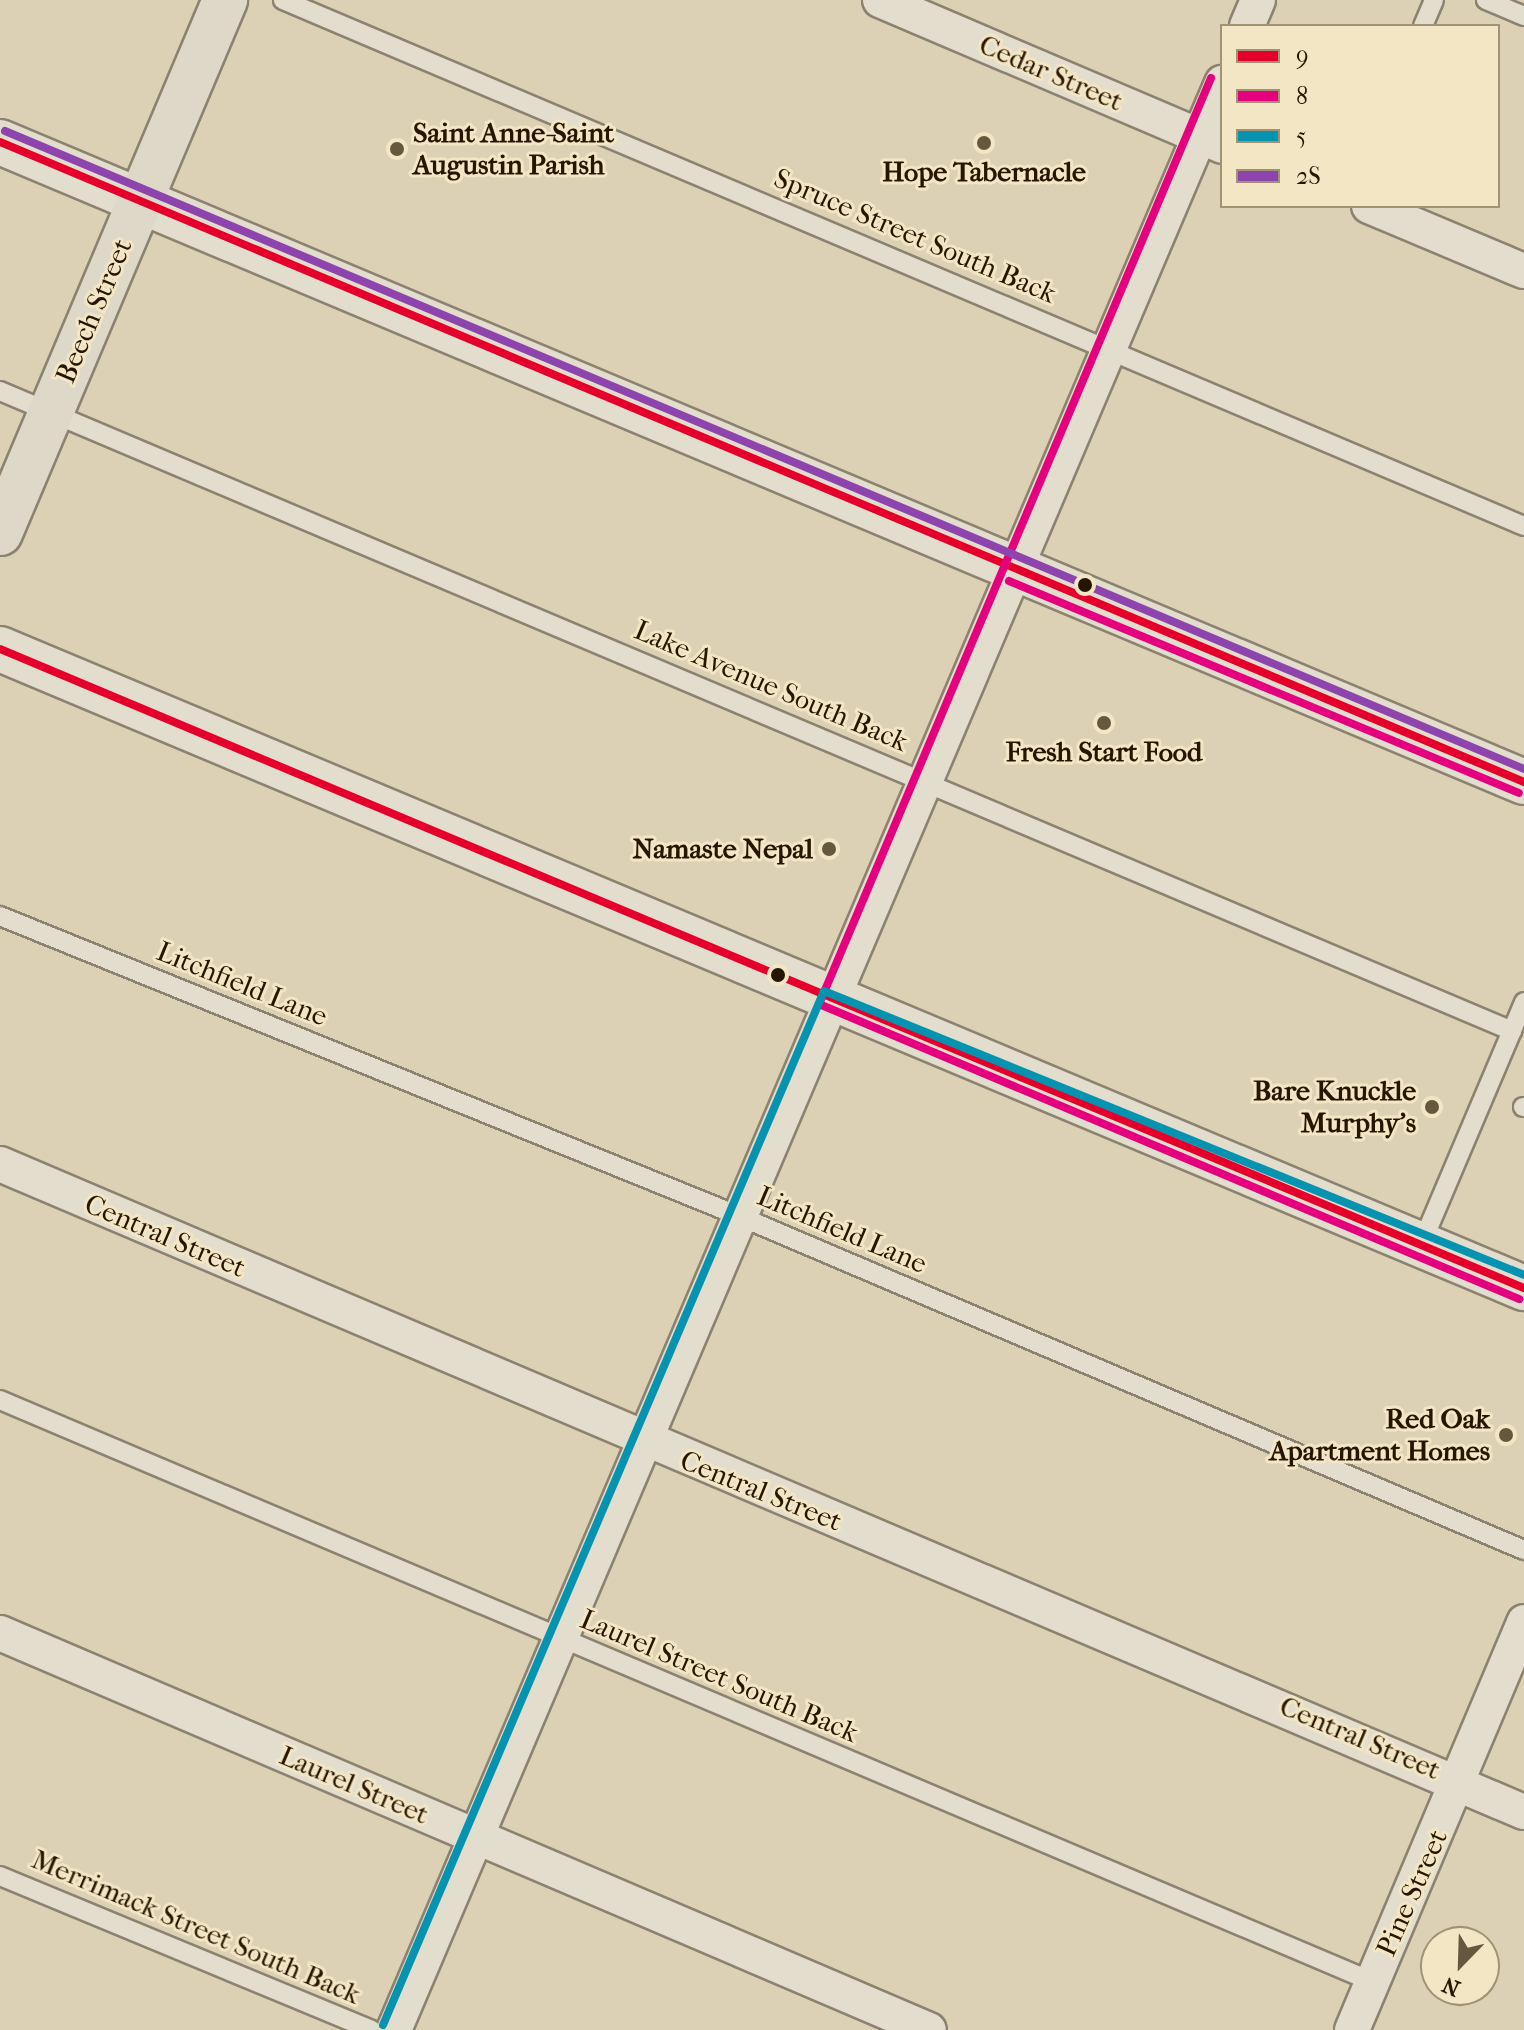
<!DOCTYPE html>
<html>
<head>
<meta charset="utf-8">
<style>
	body { margin:0 }
	#map { position:relative; width:1524px; height:2030px; overflow:hidden; background:#ddd1b5; font-family:"IM FELL French Canon",serif }
	div>[style] { position:absolute }
	.roads { filter:drop-shadow(2px 0 #8c8270) drop-shadow(-2px 0 #8c8270) drop-shadow(0 2px #8c8270) drop-shadow(0 -2px #8c8270) }
	.service>* { height:18px; margin:-9px; padding:0 9px; transform-origin:9px; border-radius:9px; background:#e3ddce }
	.minor>* { height:34px; margin:-17px; padding:0 17px; transform-origin:17px; border-radius:17px; background:#e3ddce }
	.tertiary>* { height:44px; margin:-22px; padding:0 22px; transform-origin:22px; border-radius:22px; background:#e3ddce }
	.primary>* { height:44px; margin:-22px; padding:0 22px; transform-origin:22px; border-radius:22px; background:#ded8c8 }
	.bus-1>* { height:8px; margin:-4px; padding:0 4px; transform-origin:4px; border-radius:4px; background:#e4002b }
	.bus-2>* { height:8px; margin:-4px; padding:0 4px; transform-origin:4px; border-radius:4px; background:#e5007d }
	.bus-3>* { height:8px; margin:-4px; padding:0 4px; transform-origin:4px; border-radius:4px; background:#0693af }
	.bus-4>* { height:8px; margin:-4px; padding:0 4px; transform-origin:4px; border-radius:4px; background:#8e44ad }
	.dots>* { width:22px; height:22px; translate:-50% -50%; box-sizing:border-box; border:4px solid #f3e6c4; border-radius:50% }
	span { translate:-50% -50%; white-space:nowrap; text-align:center; line-height:1.15; -webkit-text-stroke:6px #f3e6c4; paint-order:stroke }
	.street-label { font-size:28px; color:#261500 }
	.poi-label { font-size:28px; color:#261500; font-weight:700 }
	.left { translate:0 -50%; text-align:left }
	.right { translate:-100% -50%; text-align:right }
	.legend { position:absolute; left:1220px; top:24px; width:280px; height:184px; box-sizing:border-box; background:#f3e6c4; border:2px solid #a19276; margin:0; padding:10px 14px; list-style:none; font-size:24px; color:#261500 }
	.legend li { display:flex; align-items:center; gap:16px; height:40px }
	.legend b { width:40px; border:2px solid #a19276 }
	.north { position:absolute; left:1420px; top:1926px; width:80px; height:80px; box-sizing:border-box; background:#f3e6c4; border:2px solid #a19276; border-radius:50%; rotate:203deg; font-size:22px; font-weight:700; line-height:32px; text-align:center; color:#261500 }
	.north::after { content:''; display:block; margin:auto; width:28px; height:36px; background:#66573f; clip-path:polygon(50% 0,100% 100%,50% 72%,0 100%) }
</style>
</head>
<body>
<div id="map">
	<div class="roads">
		<div class="service">
			<i style="left:283px;top:0;width:1348px;rotate:22.97deg"></i>
			<i style="left:1486px;top:0;width:41px;rotate:22.8deg"></i>
			<i style="left:1423px;top:26px;width:28px;rotate:-67deg"></i>
			<i style="left:0;top:391px;width:1642px;rotate:22.94deg"></i>
			<i style="left:0;top:916px;width:798px;rotate:22.09deg"></i>
			<i style="left:739px;top:1216px;width:853px;rotate:23.05deg"></i>
			<i style="left:1523px;top:1107px;width:1px"></i>
			<i style="left:1421px;top:1245px;width:264px;rotate:-67deg"></i>
			<i style="left:0;top:1400px;width:1491px;rotate:22.97deg"></i>
			<i style="left:0;top:1876px;width:402px;rotate:22.5deg"></i>
		</div>
		<div class="minor">
			<i style="left:880px;top:0;width:372px;rotate:23.1deg"></i>
			<i style="left:1247px;top:26px;width:28px;rotate:-67deg"></i>
			<i style="left:1369px;top:206px;width:168px;rotate:22.8deg"></i>
			<i style="left:0;top:1164px;width:1656px;rotate:23.04deg"></i>
			<i style="left:0;top:1633px;width:1010px;rotate:23.14deg"></i>
			<i style="left:394px;top:2030px;width:2116px;rotate:-66.96deg"></i>
			<i style="left:1352px;top:2030px;width:443px;rotate:-67.1deg"></i>
		</div>
		<div class="tertiary">
			<i style="left:0;top:142px;width:1653px;rotate:22.78deg"></i>
			<i style="left:0;top:649px;width:1653px;rotate:22.75deg"></i>
		</div>
		<div class="primary">
			<i style="left:0;top:533px;width:579px;rotate:-67.11deg"></i>
		</div>
	</div>
	<div class="bus-1">
		<i style="left:0;top:142px;width:1653px;rotate:22.78deg"></i>
		<i style="left:0;top:649px;width:1653px;rotate:22.75deg"></i>
	</div>
	<div class="bus-2">
		<i style="left:1211px;top:78px;width:1006px;rotate:112.94deg"></i>
		<i style="left:819px;top:1004px;width:760px;rotate:22.85deg"></i>
		<i style="left:1009px;top:581px;width:552px;rotate:22.57deg"></i>
	</div>
	<div class="bus-3">
		<i style="left:383px;top:2025px;width:1124px;rotate:-66.9deg"></i>
		<i style="left:824px;top:991px;width:755px;rotate:22.08deg"></i>
	</div>
	<div class="bus-4">
		<i style="left:5px;top:131px;width:1648px;rotate:22.78deg"></i>
	</div>
	<div class="dots">
		<i style="left:984px;top:143px;background:#66573f"></i>
		<i style="left:397px;top:149px;background:#66573f"></i>
		<i style="left:1085px;top:585px;background:#261500"></i>
		<i style="left:1104px;top:723px;background:#66573f"></i>
		<i style="left:829px;top:849px;background:#66573f"></i>
		<i style="left:778px;top:975px;background:#261500"></i>
		<i style="left:1432px;top:1107px;background:#66573f"></i>
		<i style="left:1506px;top:1435px;background:#66573f"></i>
	</div>
	<div class="street-label">
		<span style="left:1051px;top:73px;rotate:23deg">Cedar Street</span>
		<span style="left:915px;top:236px;rotate:23deg">Spruce Street South Back</span>
		<span style="left:94px;top:311px;rotate:-67deg">Beech Street</span>
		<span style="left:771px;top:686px;rotate:23deg">Lake Avenue South Back</span>
		<span style="left:242px;top:984px;rotate:22deg">Litchfield Lane</span>
		<span style="left:842px;top:1230px;rotate:23deg">Litchfield Lane</span>
		<span style="left:165px;top:1236px;rotate:23deg">Central Street</span>
		<span style="left:761px;top:1491px;rotate:22deg">Central Street</span>
		<span style="left:719px;top:1676px;rotate:23deg">Laurel Street South Back</span>
		<span style="left:1360px;top:1738px;rotate:23deg">Central Street</span>
		<span style="left:354px;top:1785px;rotate:23deg">Laurel Street</span>
		<span style="left:1412px;top:1893px;rotate:-66deg">Pine Street</span>
		<span style="left:196px;top:1927px;rotate:23deg">Merrimack Street South Back</span>
	</div>
	<div class="poi-label">
		<span class="left" style="left:413px;top:149px">Saint Anne-Saint<br>Augustin Parish</span>
		<span style="left:984px;top:172px">Hope Tabernacle</span>
		<span style="left:1104px;top:752px">Fresh Start Food</span>
		<span class="right" style="left:813px;top:849px">Namaste Nepal</span>
		<span class="right" style="left:1416px;top:1107px">Bare Knuckle<br>Murphy's</span>
		<span class="right" style="left:1490px;top:1435px">Red Oak<br>Apartment Homes</span>
	</div>
	<ul class="legend">
	<li><b style="height:10px;background:#e4002b"></b>9</li>
	<li><b style="height:10px;background:#e5007d"></b>8</li>
	<li><b style="height:10px;background:#0693af"></b>5</li>
	<li><b style="height:10px;background:#8e44ad"></b>2S</li>
	</ul>
	<div class="north">N</div>
</div>
</body>
</html>
